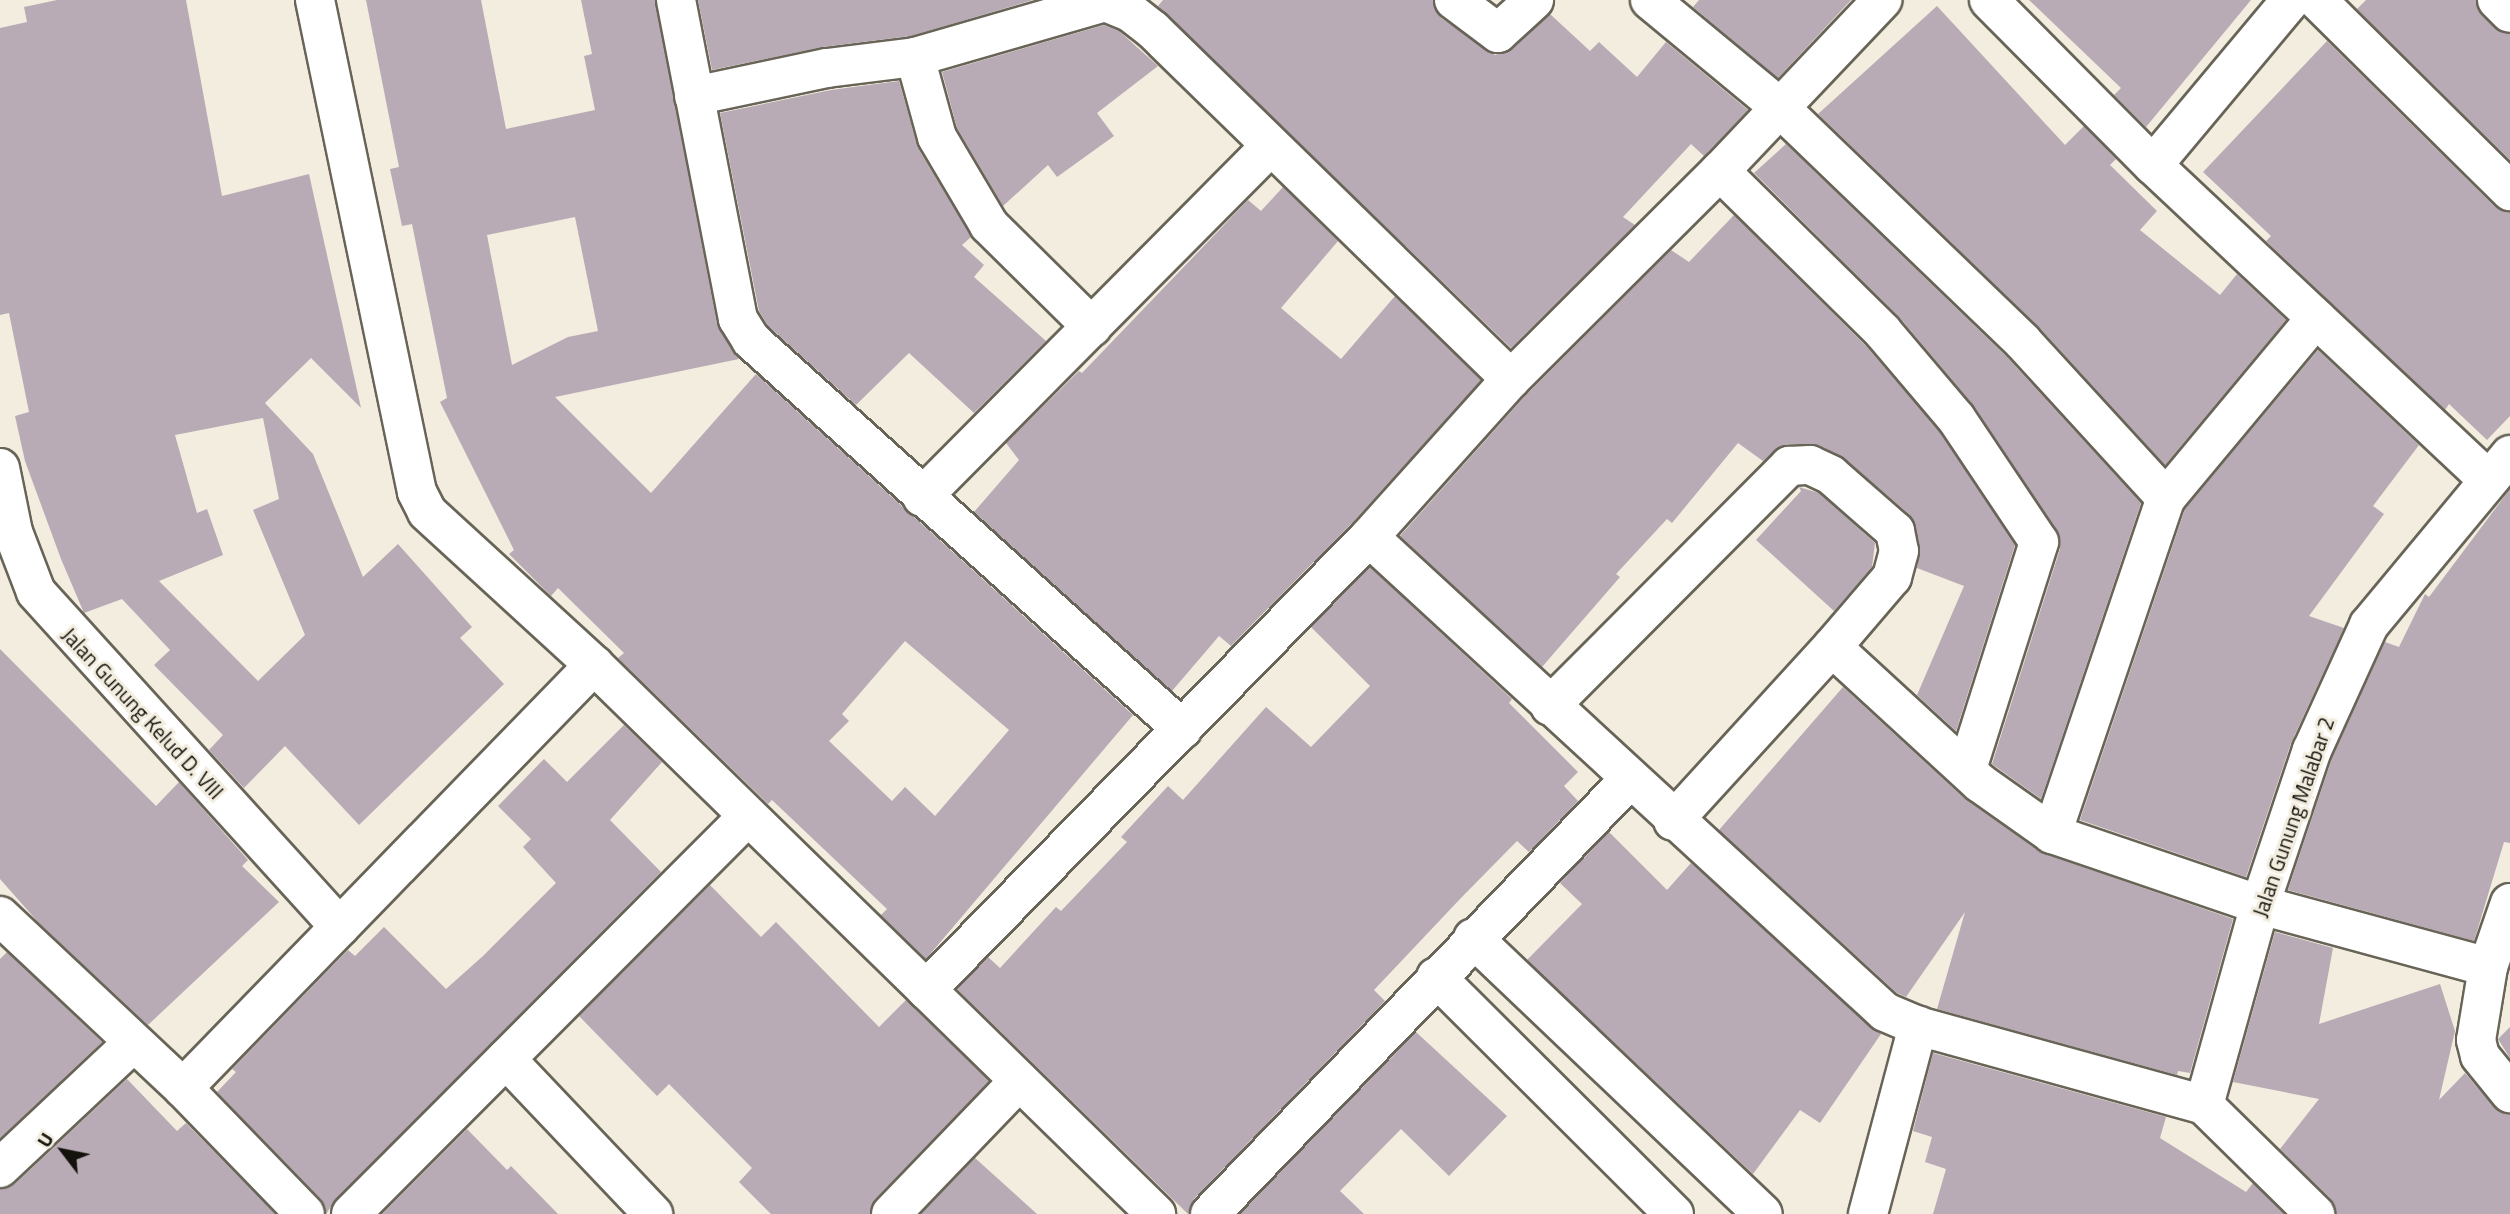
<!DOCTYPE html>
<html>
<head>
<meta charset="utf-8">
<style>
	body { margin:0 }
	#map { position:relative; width:2510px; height:1214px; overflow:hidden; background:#f2edde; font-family:"Titillium Web",sans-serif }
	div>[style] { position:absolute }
	.building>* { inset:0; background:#b8abb6 }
	.roads { filter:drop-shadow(2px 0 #686457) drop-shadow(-2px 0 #686457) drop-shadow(0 2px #686457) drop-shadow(0 -2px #686457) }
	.minor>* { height:38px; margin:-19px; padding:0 19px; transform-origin:19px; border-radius:19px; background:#fff }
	span { translate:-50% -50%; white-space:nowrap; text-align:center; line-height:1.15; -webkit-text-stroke:6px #f2edde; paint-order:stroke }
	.street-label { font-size:21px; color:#14120d }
	.north { position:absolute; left:28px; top:1116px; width:70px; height:70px; -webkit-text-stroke:5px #f2edde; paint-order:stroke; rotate:302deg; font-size:19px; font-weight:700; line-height:28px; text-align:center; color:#14120d }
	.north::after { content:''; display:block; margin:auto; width:24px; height:32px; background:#14120d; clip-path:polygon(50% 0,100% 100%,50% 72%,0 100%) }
</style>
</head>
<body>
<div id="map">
	<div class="building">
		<i style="clip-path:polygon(evenodd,57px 0,186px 0,222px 196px,309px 174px,361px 408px,311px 358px,265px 403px,313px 454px,363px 577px,398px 544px,472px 627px,460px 638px,504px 684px,359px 825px,285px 746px,244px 788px,209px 750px,223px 735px,154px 665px,170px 650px,122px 599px,84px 613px,61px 559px,25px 461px,15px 416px,29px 412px,9px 313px,0 315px,0 28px,27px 22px,24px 7px,57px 0,263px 418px,279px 499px,253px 510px,305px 635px,258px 681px,159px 581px,223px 555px,207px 509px,197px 513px,175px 435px,263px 418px)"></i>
		<i style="clip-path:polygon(evenodd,366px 0,481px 0,506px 129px,595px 110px,584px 56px,592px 54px,581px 0,655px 0,717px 323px,739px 359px,555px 397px,651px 493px,756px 374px,1133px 715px,926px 959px,881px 915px,887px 909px,772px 800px,768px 804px,618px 658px,624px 653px,558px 588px,551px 596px,509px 554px,514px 550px,440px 402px,447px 398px,412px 224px,402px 226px,390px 169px,399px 167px,366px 0,575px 217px,598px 331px,568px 337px,512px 365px,487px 235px,575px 217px,366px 0,905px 641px,1009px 730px,935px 816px,905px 787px,892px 801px,829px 741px,849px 721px,842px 714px,905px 641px)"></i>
		<i style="clip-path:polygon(698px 0,1033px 0,911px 36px,823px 47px,712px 70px)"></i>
		<i style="clip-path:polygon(1163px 0,1433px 0,1441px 18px,1495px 55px,1513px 49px,1550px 14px,1590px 51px,1599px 42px,1637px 77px,1666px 42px,1748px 110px,1704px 156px,1691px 144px,1623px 217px,1635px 225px,1511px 348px,1158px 6px)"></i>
		<i style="clip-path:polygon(1699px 0,1851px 0,1778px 78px,1693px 7px)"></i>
		<i style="clip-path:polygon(2029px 0,2251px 0,2146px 127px,2114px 95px,2121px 88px)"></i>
		<i style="clip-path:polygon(2366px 0,2476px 0,2481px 15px,2495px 28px,2510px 34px,2510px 160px,2357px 9px)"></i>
		<i style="clip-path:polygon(1937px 6px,2065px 145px,2084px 126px,2116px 159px,2110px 165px,2157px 211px,2140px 230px,2220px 295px,2237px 274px,2286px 320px,2165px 465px,2038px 326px,1818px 114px)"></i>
		<i style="clip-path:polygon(1104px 25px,1119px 31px,1158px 66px,1097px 113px,1114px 136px,1057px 177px,1048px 165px,1003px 206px,957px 128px,942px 72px)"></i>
		<i style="clip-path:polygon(2327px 41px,2495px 207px,2510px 212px,2510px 416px,2487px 440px,2449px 404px,2445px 410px,2266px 241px,2271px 236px,2203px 172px)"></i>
		<i style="clip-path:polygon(899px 81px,918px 148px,971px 237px,962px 245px,984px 265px,974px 277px,1046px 341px,974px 413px,909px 353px,856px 405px,768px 326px,759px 311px,720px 113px,831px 90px)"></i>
		<i style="clip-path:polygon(1786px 144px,2007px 357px,2141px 503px,2041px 799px,1992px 764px,2060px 549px,2057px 530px,1974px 406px,1900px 318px,1754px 173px)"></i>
		<i style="clip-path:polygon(1283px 187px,1338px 241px,1281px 308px,1341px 359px,1395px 296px,1481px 380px,1353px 522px,1231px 646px,1219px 636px,1172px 691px,974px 512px,1019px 460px,1006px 443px,1079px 371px,1082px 373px,1248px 200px,1261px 211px)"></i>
		<i style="clip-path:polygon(1734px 215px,1867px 347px,1939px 431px,2015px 545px,1956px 731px,1917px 695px,1964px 586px,1917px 568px,1920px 547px,1910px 515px,1845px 459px,1819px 445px,1787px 444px,1763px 461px,1738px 443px,1672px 523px,1667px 519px,1616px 574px,1620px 577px,1542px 667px,1400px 536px,1527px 394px,1671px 250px,1689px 262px)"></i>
		<i style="clip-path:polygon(2318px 350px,2419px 445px,2373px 506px,2384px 514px,2309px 616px,2344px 628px,2291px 743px,2246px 877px,2080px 820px,2185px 509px)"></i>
		<i style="clip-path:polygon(1799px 487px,1819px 493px,1875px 543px,1872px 567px,1834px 611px,1756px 540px,1801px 491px)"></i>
		<i style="clip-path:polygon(2510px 489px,2510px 843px,2504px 842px,2474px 941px,2288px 890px,2332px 758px,2385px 642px,2399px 647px,2425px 594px,2429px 597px)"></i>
		<i style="clip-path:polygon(1370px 567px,1512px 699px,1509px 703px,1578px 772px,1564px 786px,1578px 801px,1529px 852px,1517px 841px,1460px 899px,1374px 990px,1385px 1001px,1194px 1199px,1188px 1214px,957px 989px,988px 957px,1000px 968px,1056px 907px,1061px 911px,1127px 842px,1121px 837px,1168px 786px,1183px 800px,1266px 707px,1311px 747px,1370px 686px,1311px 627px)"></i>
		<i style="clip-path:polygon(0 649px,156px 806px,179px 782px,248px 860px,242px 866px,279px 902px,148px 1025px,38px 922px,0 879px)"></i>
		<i style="clip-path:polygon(1843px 687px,1965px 799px,2040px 852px,2233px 919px,2190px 1073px,2178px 1071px,2177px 1075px,1937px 1009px,1965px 912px,1906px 997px,1897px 993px,1719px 830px)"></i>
		<i style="clip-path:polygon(624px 725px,662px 762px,610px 820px,661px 872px,336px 1199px,326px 1214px,321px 1199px,217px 1092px,236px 1072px,232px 1069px,348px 950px,355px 956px,384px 927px,446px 989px,483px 956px,556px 883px,523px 847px,531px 839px,498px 806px,544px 759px,567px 782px)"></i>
		<i style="clip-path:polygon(1609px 832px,1667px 890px,1691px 863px,1881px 1034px,1820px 1123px,1800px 1110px,1753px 1174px,1527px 960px,1582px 904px,1560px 883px)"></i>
		<i style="clip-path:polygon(710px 885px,761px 937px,776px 922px,879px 1027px,906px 1000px,989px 1081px,875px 1199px,870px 1214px,771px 1214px,739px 1182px,752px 1168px,669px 1084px,657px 1096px,579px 1016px)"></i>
		<i style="clip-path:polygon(2275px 932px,2333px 948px,2319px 1024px,2440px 984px,2455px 1031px,2439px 1100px,2465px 1073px,2494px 1107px,2510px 1114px,2510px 1214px,2336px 1214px,2330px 1198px,2280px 1149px,2319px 1099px,2233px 1082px)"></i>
		<i style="clip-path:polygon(7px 952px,102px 1042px,0 1138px,0 959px)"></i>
		<i style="clip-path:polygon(2510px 1027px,2510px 1058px,2498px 1039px)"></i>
		<i style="clip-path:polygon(1416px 1032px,1507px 1116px,1449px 1176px,1401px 1129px,1340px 1191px,1364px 1214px,1240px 1214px)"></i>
		<i style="clip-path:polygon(1933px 1053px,2166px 1117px,2160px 1138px,2246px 1192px,2253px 1183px,2284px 1214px,1933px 1214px,1946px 1169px,1925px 1162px,1932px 1137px,1913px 1131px)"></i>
		<i style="clip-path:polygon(127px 1079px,177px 1131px,186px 1123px,275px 1214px,0 1214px,0 1189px,15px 1184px)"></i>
		<i style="clip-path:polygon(467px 1129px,507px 1170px,511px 1166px,558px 1214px,382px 1214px)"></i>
		<i style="clip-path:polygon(975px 1158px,1037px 1214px,921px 1214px)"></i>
	</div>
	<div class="roads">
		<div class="minor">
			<i style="left:315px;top:0;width:502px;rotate:78.29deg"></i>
			<i style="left:417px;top:492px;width:22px;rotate:63deg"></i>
			<i style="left:427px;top:512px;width:226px;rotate:42.5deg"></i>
			<i style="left:594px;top:665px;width:786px;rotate:44.33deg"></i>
			<i style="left:676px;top:0;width:325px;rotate:79deg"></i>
			<i style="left:738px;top:319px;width:25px;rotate:58deg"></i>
			<i style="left:751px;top:340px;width:581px;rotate:42.07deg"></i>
			<i style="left:1454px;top:0;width:55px;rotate:36.9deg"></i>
			<i style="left:1498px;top:33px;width:49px;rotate:-42.5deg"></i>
			<i style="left:1650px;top:0;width:166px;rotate:39.6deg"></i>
			<i style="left:1778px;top:106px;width:340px;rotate:43.9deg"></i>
			<i style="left:2023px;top:342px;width:212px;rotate:47.5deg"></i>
			<i style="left:1989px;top:0;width:233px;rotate:45.2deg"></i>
			<i style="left:2153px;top:165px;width:458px;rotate:43.2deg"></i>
			<i style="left:2317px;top:0;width:272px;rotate:44.7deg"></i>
			<i style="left:2497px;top:0;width:18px;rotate:45deg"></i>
			<i style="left:694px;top:96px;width:136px;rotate:-11.9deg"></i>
			<i style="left:827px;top:68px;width:89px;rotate:-7.1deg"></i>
			<i style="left:2153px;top:165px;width:215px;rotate:-50.1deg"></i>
			<i style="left:1720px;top:171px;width:229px;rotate:44.6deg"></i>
			<i style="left:1883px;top:332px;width:113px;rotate:49.7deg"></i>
			<i style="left:1956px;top:418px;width:149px;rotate:56.2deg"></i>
			<i style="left:2039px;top:542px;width:238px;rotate:107.6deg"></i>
			<i style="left:1092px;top:327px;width:145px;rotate:-135.3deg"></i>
			<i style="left:989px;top:225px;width:102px;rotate:-120.6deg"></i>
			<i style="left:937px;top:137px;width:83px;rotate:-105.4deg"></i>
			<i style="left:915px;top:57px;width:198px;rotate:-16.1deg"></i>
			<i style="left:1105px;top:2px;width:27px;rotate:22deg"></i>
			<i style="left:1130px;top:12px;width:29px;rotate:38deg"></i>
			<i style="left:1153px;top:30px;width:500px;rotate:44.3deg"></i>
			<i style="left:0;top:468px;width:65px;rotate:78.5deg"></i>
			<i style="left:13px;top:532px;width:64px;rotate:69deg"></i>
			<i style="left:36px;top:592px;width:452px;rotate:47.8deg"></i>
			<i style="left:922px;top:497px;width:495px;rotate:-45.2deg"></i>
			<i style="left:1369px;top:537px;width:701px;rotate:42.63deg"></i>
			<i style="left:1885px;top:1012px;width:36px;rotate:23deg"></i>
			<i style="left:1918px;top:1026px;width:297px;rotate:15.4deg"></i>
			<i style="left:2204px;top:1105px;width:156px;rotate:44.5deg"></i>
			<i style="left:1550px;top:706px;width:339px;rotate:-45.1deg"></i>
			<i style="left:1789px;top:466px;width:21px;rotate:-3deg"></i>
			<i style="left:1810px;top:465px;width:23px;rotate:25deg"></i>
			<i style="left:1831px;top:475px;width:85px;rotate:41.2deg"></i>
			<i style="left:1895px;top:531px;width:20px;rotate:79deg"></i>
			<i style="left:1899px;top:551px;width:27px;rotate:105deg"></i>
			<i style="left:1892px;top:577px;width:92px;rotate:130.6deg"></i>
			<i style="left:1832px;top:647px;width:201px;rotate:42.6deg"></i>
			<i style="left:1980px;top:783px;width:88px;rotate:35.3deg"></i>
			<i style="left:2052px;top:834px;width:220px;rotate:18.8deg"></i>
			<i style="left:2260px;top:905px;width:236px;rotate:15.2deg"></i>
			<i style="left:1673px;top:821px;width:236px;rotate:-47.6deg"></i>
			<i style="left:2052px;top:834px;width:355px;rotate:-71.3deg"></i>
			<i style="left:2166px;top:498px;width:234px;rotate:-50.2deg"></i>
			<i style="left:2510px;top:903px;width:68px;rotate:109deg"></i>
			<i style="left:2488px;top:967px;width:74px;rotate:99.3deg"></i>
			<i style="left:2476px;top:1040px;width:16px;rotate:76deg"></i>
			<i style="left:2480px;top:1056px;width:48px;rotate:51deg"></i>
			<i style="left:0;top:916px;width:251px;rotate:43.2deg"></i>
			<i style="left:183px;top:1088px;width:175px;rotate:45.9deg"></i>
			<i style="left:1473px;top:938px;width:400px;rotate:43.6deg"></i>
			<i style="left:1436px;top:977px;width:336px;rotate:44.9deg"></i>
			<i style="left:926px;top:990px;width:634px;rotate:-45.64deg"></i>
			<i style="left:1369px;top:537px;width:212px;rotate:-48.1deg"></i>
			<i style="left:1511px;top:379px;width:295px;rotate:-44.9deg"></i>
			<i style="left:1720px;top:171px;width:236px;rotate:-46.5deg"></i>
			<i style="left:506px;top:1059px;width:214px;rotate:46.5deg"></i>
			<i style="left:183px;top:1088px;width:590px;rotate:-45.82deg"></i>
			<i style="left:2204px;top:1105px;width:208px;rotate:-74.4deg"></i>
			<i style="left:2260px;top:905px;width:163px;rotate:-71.5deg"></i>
			<i style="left:2312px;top:750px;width:137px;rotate:-65.5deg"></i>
			<i style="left:2369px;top:625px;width:221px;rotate:-50.3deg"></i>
			<i style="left:0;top:1168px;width:183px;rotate:-43.2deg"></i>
			<i style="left:351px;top:1214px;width:562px;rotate:-45.07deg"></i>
			<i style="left:891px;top:1214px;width:185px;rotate:-46.1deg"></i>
			<i style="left:1210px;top:1214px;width:603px;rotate:-46.01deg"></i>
			<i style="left:1868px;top:1214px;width:195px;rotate:-75.1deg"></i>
		</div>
	</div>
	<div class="street-label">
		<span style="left:143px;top:713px;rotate:47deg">Jalan Gunung Kelud D. VIII</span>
		<span style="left:2293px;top:817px;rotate:-71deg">Jalan Gunung Malabar 2</span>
	</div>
	<div class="north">U</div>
</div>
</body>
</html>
